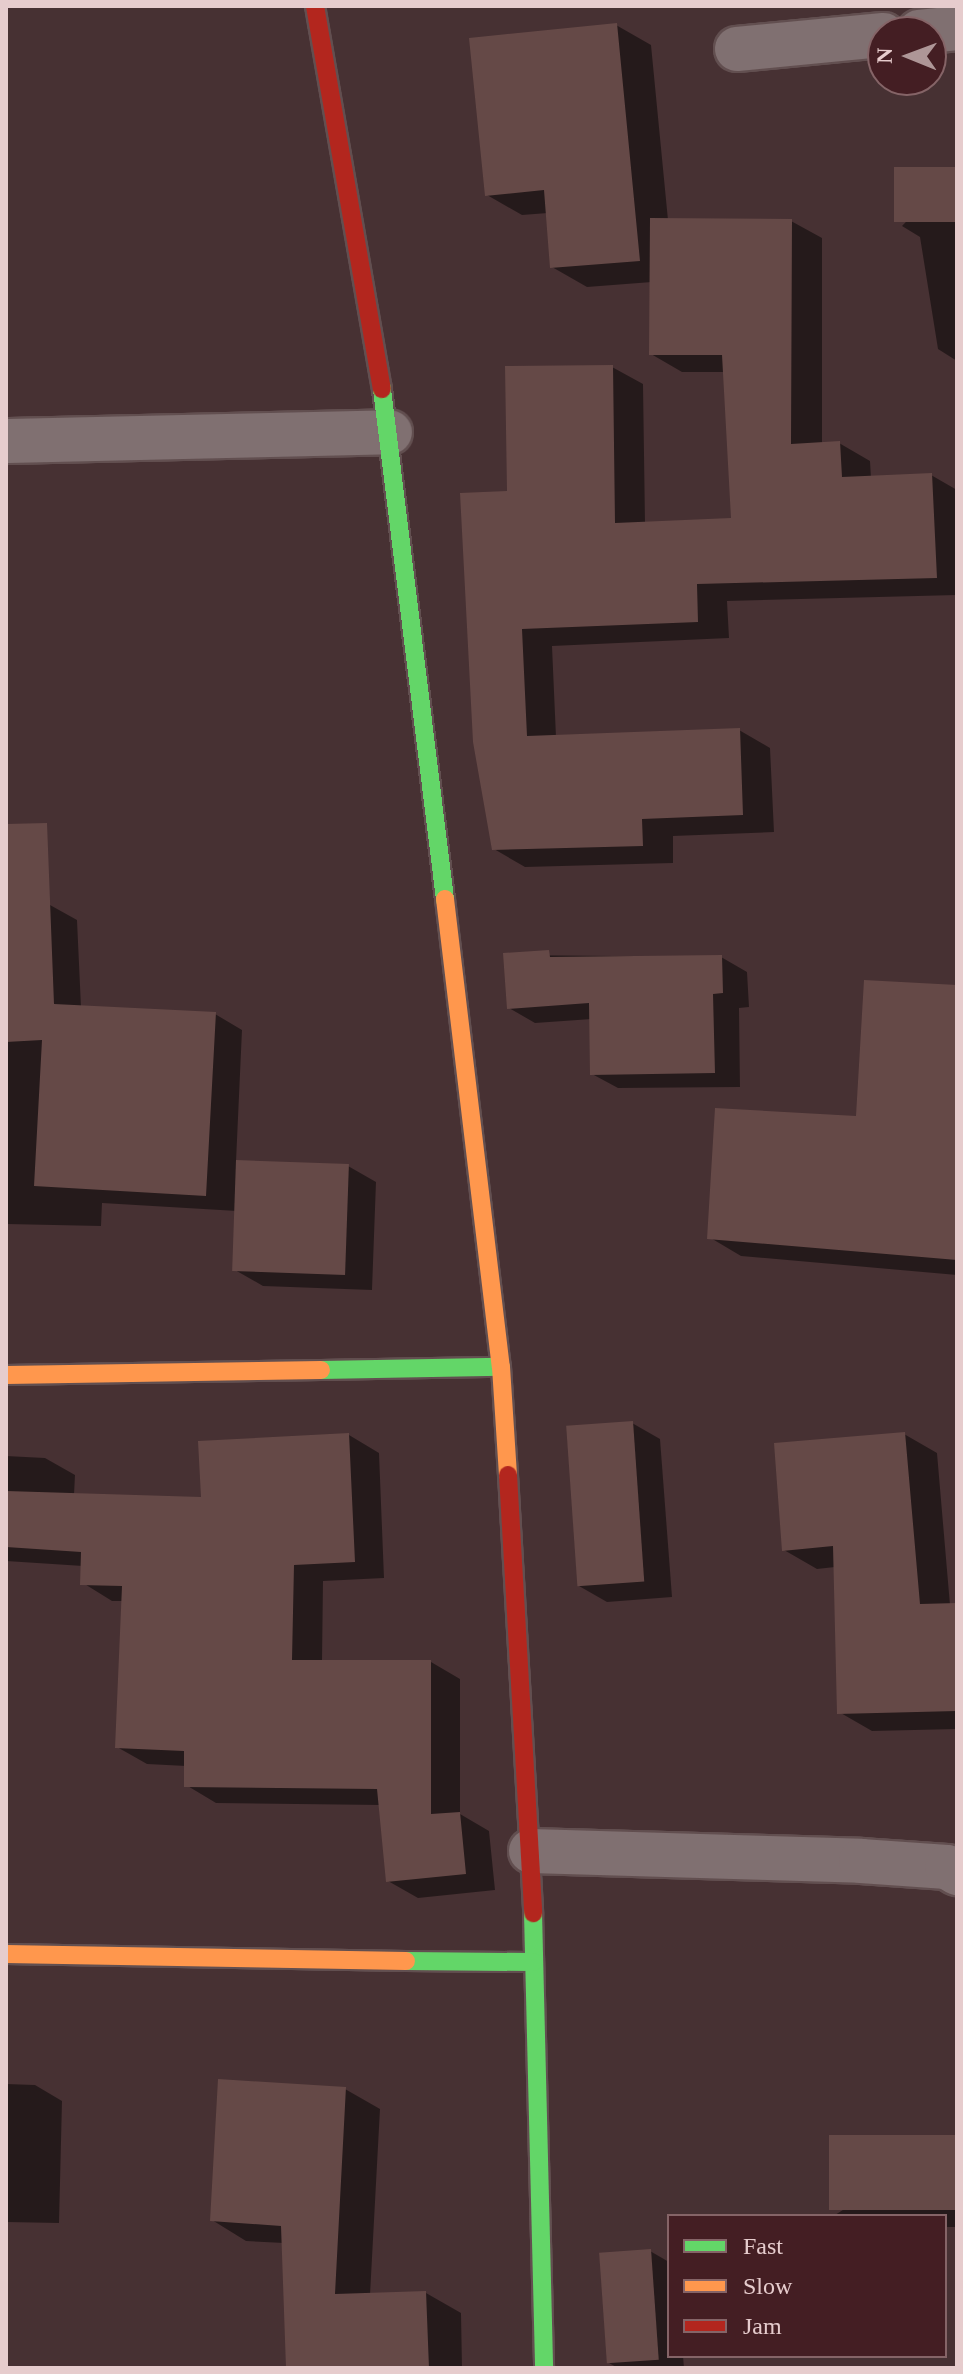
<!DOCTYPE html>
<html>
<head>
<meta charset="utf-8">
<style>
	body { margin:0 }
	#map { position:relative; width:963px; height:2374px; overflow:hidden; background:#473133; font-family:"Times New Roman",serif }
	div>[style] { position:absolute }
	.shadow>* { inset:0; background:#0007 }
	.building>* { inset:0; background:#654947; transform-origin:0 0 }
	.roads { filter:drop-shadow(2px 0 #624f50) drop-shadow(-2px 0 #624f50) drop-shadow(0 2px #624f50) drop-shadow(0 -2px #624f50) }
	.street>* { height:44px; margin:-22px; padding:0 22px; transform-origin:22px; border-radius:22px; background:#807071 }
	.fast>* { height:18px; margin:-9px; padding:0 9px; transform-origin:9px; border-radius:9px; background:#63d668 }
	.slow>* { height:18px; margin:-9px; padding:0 9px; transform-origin:9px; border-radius:9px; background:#ff974d }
	.jam>* { height:18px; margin:-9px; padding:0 9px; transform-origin:9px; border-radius:9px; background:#b3261e }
	span { translate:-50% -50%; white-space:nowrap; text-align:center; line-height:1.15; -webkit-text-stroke:8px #441e23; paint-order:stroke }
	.frame { position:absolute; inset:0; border:8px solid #e6cccd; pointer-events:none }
	.legend { position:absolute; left:667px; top:2214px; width:280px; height:144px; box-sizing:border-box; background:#441e23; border:2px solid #856467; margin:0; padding:10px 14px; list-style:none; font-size:24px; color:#e6cccd }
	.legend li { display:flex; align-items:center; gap:16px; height:40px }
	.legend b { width:40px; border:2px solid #856467 }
	.north { position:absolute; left:867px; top:16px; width:80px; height:80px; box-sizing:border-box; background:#441e23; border:2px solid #856467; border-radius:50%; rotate:271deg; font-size:22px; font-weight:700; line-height:32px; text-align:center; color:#e6cccd }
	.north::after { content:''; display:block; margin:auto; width:28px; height:36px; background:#ae9697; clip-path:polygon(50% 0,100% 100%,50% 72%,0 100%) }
</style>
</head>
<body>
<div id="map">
	<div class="shadow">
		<i style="clip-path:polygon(616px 25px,651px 45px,668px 220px,791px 221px,822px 238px,822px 444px,839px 443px,870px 461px,871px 478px,931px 475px,957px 490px,957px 595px,727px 601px,729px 638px,552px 646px,556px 737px,739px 730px,770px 748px,774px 832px,673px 836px,673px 863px,525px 867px,494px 849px,509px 493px,612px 367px,643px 384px,645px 523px,733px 520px,724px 372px,682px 372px,651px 354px,652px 282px,587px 287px,552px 267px,548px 213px,522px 215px,487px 195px)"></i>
		<i style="clip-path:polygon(957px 169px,957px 361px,938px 349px,920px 237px,902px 226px)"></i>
		<i style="clip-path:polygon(50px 905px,77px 920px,81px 1007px,215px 1014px,242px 1030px,236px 1162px,348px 1166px,376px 1182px,372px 1290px,263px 1286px,235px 1270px,237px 1211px,102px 1203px,101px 1226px,6px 1224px,6px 906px)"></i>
		<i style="clip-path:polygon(505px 955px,721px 957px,747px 972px,749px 1007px,739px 1008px,740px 1087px,618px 1088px,592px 1074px,592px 1019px,535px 1023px,509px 1008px)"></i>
		<i style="clip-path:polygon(957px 987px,957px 1275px,741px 1256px,709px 1237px,858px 1119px)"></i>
		<i style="clip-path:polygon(632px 1423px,660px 1439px,672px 1597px,607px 1602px,579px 1586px)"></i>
		<i style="clip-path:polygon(904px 1434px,937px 1453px,950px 1605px,957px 1605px,957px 1729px,872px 1731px,839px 1712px,835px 1567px,817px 1569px,784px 1550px)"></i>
		<i style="clip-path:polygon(349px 1435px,379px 1453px,384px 1578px,323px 1581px,322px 1662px,431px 1662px,460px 1679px,460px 1814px,489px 1831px,495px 1890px,418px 1898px,388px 1881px,381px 1805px,216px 1803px,186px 1785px,186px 1766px,147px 1764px,117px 1747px,124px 1601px,112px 1601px,83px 1583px,83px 1566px,6px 1561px,6px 1456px,45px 1458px,75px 1475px,74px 1495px,203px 1499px)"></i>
		<i style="clip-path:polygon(6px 2084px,35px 2085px,62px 2101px,59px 2223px,6px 2222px)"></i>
		<i style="clip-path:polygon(345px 2089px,380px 2109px,370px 2295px,426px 2293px,461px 2313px,462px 2368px,288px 2368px,284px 2243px,246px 2241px,212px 2220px)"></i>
		<i style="clip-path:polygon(957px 2137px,957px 2227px,945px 2227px,945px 2216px,835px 2215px)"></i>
		<i style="clip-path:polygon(650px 2251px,669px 2262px,669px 2356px,683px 2356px,684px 2368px,618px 2368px,609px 2363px)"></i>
	</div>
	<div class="building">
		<i style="clip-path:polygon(617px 23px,640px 261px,550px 268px,544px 190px,485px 196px,469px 38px)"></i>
		<i style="left:957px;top:167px;width:55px;height:63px;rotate:90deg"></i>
		<i style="clip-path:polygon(650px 218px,792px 219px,791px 444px,840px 441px,842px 477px,932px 473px,937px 578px,697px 584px,698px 622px,522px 629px,527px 736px,740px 728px,743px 815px,642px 819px,643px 846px,492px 850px,473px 742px,460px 493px,507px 491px,505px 366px,613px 365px,615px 523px,731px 518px,722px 355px,649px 355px)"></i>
		<i style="clip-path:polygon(47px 823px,54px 1004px,216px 1012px,206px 1196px,34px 1186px,42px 1040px,6px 1042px,6px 824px)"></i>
		<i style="clip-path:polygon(549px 950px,550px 957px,722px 955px,723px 993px,713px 994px,715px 1073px,590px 1075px,589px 1003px,507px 1009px,503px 953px)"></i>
		<i style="clip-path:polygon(864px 980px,957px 985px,957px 1260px,707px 1239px,715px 1108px,856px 1116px)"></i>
		<i style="left:236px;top:1160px;width:113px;height:111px;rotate:2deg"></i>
		<i style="left:633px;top:1421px;width:161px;height:67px;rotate:86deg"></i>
		<i style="clip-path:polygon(905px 1432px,920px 1604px,957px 1603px,957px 1711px,837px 1714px,833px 1546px,782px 1551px,774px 1443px)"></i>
		<i style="clip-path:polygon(349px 1433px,355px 1562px,294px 1565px,292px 1660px,431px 1660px,431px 1814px,460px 1812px,466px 1874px,386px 1882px,377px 1789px,184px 1787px,184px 1751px,115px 1748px,122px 1586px,80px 1585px,81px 1552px,6px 1547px,6px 1491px,201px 1497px,198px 1441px)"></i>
		<i style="clip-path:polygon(218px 2079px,346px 2087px,335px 2294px,426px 2291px,429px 2368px,286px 2368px,281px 2226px,210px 2221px)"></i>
		<i style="left:957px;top:2135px;width:75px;height:128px;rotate:90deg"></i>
		<i style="left:651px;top:2249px;width:111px;height:52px;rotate:86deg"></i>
	</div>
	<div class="roads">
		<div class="street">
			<i style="left:919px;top:32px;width:38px;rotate:-6deg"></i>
			<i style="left:737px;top:49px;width:147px;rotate:-5.5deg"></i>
			<i style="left:6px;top:441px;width:384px;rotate:-1.3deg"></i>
			<i style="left:531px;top:1851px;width:330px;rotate:1.7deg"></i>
			<i style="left:861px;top:1861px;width:86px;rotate:4deg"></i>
			<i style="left:947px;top:1867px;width:12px;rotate:31deg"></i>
		</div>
		<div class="fast">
			<i style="left:382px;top:389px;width:514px;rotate:82.96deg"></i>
			<i style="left:321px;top:1370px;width:180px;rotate:-1deg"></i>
			<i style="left:533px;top:1913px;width:455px;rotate:88.6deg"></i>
			<i style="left:406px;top:1961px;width:127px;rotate:0.5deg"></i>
		</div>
		<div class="slow">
			<i style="left:445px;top:899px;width:471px;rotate:83.2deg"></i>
			<i style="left:501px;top:1367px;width:108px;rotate:86.3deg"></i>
			<i style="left:6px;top:1375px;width:315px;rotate:-0.9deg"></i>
			<i style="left:6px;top:1954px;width:400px;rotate:1deg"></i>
		</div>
		<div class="jam">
			<i style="left:315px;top:6px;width:389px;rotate:80.1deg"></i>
			<i style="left:508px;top:1475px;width:439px;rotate:86.7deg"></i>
		</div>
	</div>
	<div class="frame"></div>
	<ul class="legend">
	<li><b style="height:10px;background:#63d668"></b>Fast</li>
	<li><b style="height:10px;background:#ff974d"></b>Slow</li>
	<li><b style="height:10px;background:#b3261e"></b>Jam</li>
	</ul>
	<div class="north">N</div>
</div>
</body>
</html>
